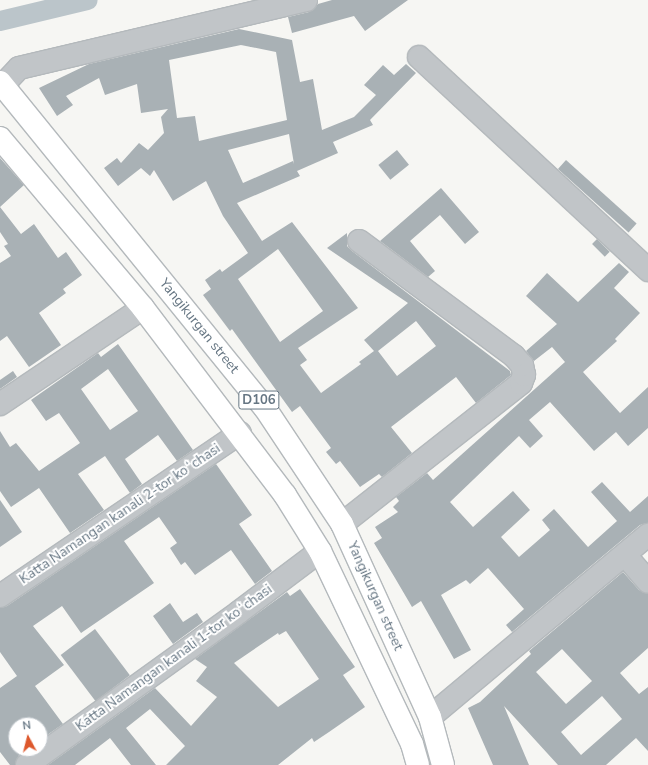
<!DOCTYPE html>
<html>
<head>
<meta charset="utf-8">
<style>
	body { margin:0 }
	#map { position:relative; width:648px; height:765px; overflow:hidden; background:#f6f6f3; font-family:"Nunito Sans",sans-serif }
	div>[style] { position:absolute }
	.canal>* { height:20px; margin:-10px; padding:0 10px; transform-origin:10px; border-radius:10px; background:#bbc5ca }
	.building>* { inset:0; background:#a9b1b5; transform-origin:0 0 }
	.roads { filter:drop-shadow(1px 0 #b4b9bc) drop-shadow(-1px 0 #b4b9bc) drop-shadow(0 1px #b4b9bc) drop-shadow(0 -1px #b4b9bc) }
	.minor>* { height:22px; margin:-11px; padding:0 11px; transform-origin:11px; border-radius:11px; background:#c1c5c8 }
	.major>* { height:22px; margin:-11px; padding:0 11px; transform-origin:11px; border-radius:11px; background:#fff }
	span { translate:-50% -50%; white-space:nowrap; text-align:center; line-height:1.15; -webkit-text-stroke:4px #fff; paint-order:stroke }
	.shield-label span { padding:1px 3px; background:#fff; border:1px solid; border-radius:3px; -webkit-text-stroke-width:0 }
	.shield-label { font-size:13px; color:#667683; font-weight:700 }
	.street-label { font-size:14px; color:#667683 }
	.north { position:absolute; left:8px; top:717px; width:40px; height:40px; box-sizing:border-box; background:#fff; border:1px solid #c2c8cd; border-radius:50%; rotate:353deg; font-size:11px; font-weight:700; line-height:16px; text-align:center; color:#667683 }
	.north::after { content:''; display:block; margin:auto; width:14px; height:18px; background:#dd582c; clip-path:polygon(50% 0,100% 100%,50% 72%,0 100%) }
</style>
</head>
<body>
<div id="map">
	<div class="canal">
		<i style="left:0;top:21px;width:90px;rotate:-13.4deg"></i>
	</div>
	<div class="building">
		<i style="clip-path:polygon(332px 0,408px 0,365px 31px,354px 16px,292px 33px,288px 17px,309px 12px,318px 4px)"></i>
		<i style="clip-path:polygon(evenodd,239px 29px,292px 40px,300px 82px,313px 79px,322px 130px,354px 117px,376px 95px,364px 85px,383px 65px,394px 75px,406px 64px,416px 73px,370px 120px,373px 125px,333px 142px,338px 153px,297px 171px,300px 176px,237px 203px,262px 241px,292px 222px,358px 308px,298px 348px,307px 360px,300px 365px,321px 393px,361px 364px,359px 362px,374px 351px,364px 340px,408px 303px,327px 248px,347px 233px,347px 246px,352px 251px,510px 371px,511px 375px,476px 403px,456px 377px,391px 427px,412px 453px,382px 477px,379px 474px,360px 487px,340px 461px,336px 464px,326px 452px,331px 448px,300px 406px,292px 412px,232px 329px,230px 331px,203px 295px,211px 289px,205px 280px,220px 269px,222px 272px,248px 253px,223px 216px,206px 181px,173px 201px,154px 170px,150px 176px,141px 168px,118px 186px,104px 168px,117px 158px,121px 163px,139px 143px,148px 150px,164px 133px,161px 117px,168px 109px,141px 113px,137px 84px,105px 95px,99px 78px,66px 96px,73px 105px,57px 116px,39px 88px,89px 64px,239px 29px,241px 45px,276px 52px,287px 120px,199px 141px,195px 116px,177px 118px,169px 60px,241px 45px,239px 29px,289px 134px,294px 164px,293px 161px,243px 183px,228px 150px,289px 134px,239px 29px,278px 249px,323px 311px,280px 342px,238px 279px,278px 249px,239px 29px,416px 321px,436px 346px,397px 376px,378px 351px,416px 321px)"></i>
		<i style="left:397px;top:150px;width:19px;height:24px;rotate:51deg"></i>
		<i style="clip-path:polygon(0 158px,24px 185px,0 207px,21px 234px,34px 224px,58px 258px,66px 252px,82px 275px,63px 289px,66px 293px,39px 313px,61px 345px,29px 367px,7px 336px,0 341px,0 263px,11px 256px,4px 246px,8px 244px,0 232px)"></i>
		<i style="left:566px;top:160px;width:95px;height:12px;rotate:42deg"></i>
		<i style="clip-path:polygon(441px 188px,479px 232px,465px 244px,440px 215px,410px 241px,435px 271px,428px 277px,380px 241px)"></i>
		<i style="left:597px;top:239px;width:18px;height:7px;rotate:45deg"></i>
		<i style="clip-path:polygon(619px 263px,629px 272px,614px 288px,640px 313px,615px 339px,617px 341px,583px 372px,620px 413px,648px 387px,648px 428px,628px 446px,616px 432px,594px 451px,550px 402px,529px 420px,543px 436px,530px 448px,519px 436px,450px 502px,473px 527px,513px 491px,530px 510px,501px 537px,519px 557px,550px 530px,542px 520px,554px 509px,588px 547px,617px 521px,591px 492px,602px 482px,630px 512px,648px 496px,648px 523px,640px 525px,512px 632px,506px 625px,524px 609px,488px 568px,470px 584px,466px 580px,441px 595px,471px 650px,454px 659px,421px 601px,412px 607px,395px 578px,374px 543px,382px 538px,375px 527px,398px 512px,393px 507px,399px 501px,396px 497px,427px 473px,433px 480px,565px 362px,552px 347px,534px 361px,526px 351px,557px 324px,526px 296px,547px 273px,578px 302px)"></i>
		<i style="clip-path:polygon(evenodd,118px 344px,193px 450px,177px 461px,158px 435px,125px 459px,142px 484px,130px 493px,105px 456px,78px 474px,104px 510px,70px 533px,39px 488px,11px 507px,0 491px,0 431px,10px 447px,16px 443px,39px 471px,80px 443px,59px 413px,46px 421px,31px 400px,98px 353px,101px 357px,118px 344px,108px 369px,138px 411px,110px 430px,81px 389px,108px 369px)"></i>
		<i style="clip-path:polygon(13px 371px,17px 377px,0 389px,0 380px)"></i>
		<i style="clip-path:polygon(216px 464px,252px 515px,239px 524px,272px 571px,255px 584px,231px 550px,195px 575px,185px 562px,181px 565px,170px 548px,177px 543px,159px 517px,124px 541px,154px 583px,81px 633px,62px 606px,33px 626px,64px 665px,35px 686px,63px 724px,40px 740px,40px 725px,16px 725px,16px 749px,28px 749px,19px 755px,15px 765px,10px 765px,0 752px,0 688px,17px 676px,0 652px,0 608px,7px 606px)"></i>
		<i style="clip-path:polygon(0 500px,22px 532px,0 547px)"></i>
		<i style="clip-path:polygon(evenodd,623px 572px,639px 590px,648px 593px,648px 648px,620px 673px,639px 694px,648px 687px,648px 751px,636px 738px,606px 765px,558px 765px,504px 706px,529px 765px,493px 765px,468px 708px,480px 702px,531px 654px,529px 651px,623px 572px,562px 649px,592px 681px,566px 704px,536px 672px,562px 649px,623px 572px,602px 696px,622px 719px,581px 755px,561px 732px,602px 696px)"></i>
		<i style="clip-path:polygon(evenodd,300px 589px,355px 667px,343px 675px,365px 707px,329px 732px,314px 742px,312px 738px,278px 765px,166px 765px,185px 746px,150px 709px,126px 728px,156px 765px,131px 765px,110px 738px,75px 765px,48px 765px,155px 688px,191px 726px,217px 697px,196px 681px,207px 667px,195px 659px,287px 592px,290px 596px,300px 589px,286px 631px,319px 679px,278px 707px,234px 663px,278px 633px,279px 635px,286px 631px)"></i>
		<i style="clip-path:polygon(170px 603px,183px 622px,197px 613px,203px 622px,173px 644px,153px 616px)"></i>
		<i style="left:95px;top:629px;width:58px;height:43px;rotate:53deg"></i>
	</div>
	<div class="roads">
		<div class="minor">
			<i style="left:419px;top:57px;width:313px;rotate:42.9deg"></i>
			<i style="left:3px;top:85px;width:23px;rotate:-47deg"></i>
			<i style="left:19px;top:68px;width:295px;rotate:-13.3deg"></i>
			<i style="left:0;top:404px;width:172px;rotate:-33.9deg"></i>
			<i style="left:342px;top:524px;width:228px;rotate:-38.2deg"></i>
			<i style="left:521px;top:383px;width:9px;rotate:-69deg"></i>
			<i style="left:524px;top:375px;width:10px;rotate:-101deg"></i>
			<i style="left:522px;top:365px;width:12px;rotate:-132deg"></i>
			<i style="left:514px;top:356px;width:193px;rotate:-143.4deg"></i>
			<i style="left:625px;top:555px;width:35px;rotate:49deg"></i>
			<i style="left:0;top:596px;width:290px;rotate:-34.2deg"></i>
			<i style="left:430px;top:717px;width:284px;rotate:-39.9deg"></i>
			<i style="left:27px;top:765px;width:261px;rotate:-35.8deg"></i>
			<i style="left:239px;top:612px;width:101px;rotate:-37deg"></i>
		</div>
		<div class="major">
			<i style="left:0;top:82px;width:420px;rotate:50.9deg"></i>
			<i style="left:265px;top:408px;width:139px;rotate:56.4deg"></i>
			<i style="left:342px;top:524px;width:212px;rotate:65.5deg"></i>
			<i style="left:430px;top:717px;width:50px;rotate:74.8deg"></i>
			<i style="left:0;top:138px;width:222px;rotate:49.9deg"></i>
			<i style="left:143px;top:308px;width:235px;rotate:52.8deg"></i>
			<i style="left:285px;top:495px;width:66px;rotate:58deg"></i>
			<i style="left:320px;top:551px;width:214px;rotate:64.5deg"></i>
			<i style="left:412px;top:744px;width:22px;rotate:74deg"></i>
		</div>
	</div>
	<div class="shield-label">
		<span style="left:259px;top:400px">D106</span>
	</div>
	<div class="street-label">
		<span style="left:199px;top:326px;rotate:51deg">Yangikurgan street</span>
		<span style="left:120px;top:514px;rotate:-34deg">Katta Namangan kanali 2-tor koʻchasi</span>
		<span style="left:375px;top:596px;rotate:66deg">Yangikurgan street</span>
		<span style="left:174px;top:658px;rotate:-36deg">Katta Namangan kanali 1-tor koʻchasi</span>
	</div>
	<div class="north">N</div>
</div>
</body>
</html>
